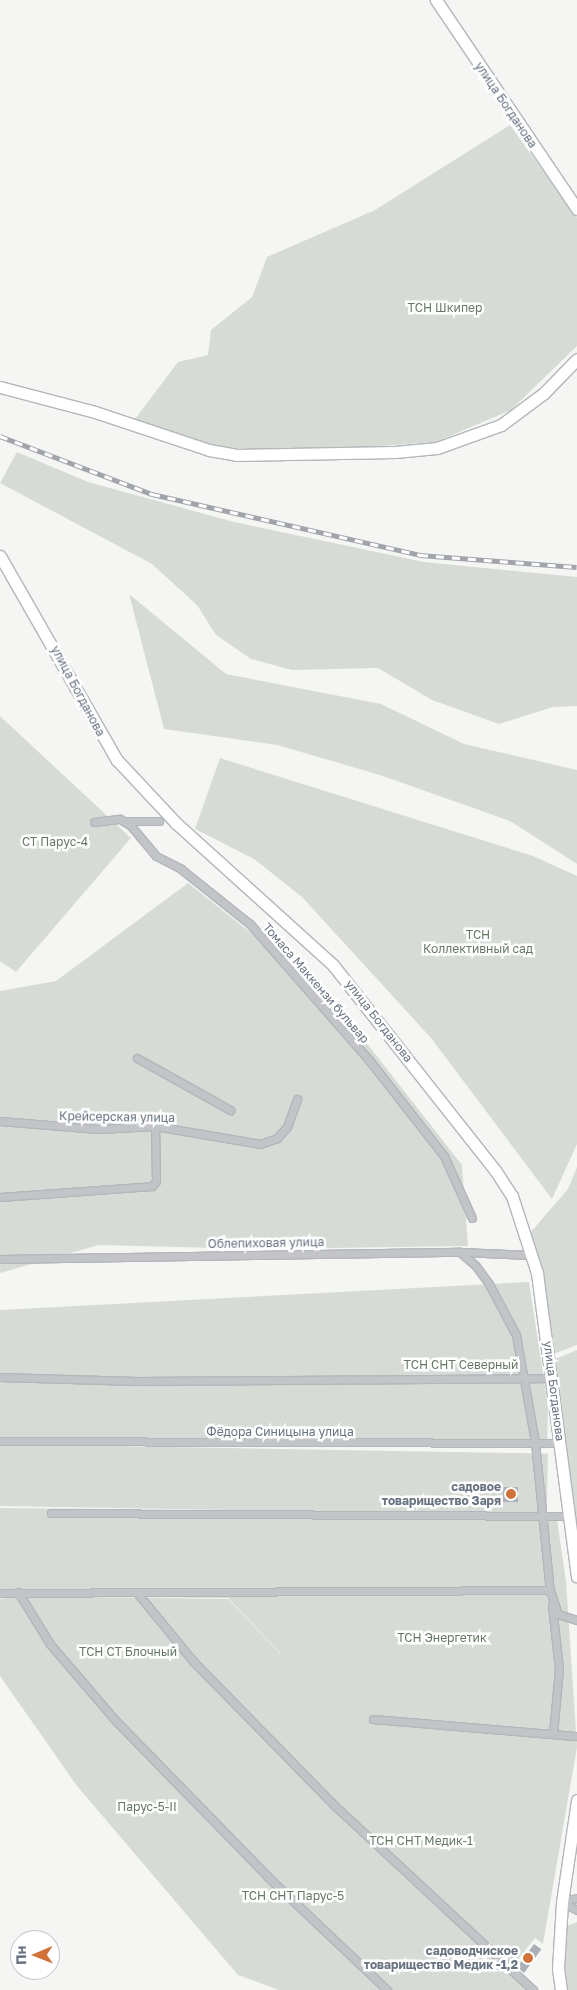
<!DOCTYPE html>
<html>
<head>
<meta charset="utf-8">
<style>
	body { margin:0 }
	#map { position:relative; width:577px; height:1990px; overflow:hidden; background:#f5f6f3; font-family:"Golos Text",sans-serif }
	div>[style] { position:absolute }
	.green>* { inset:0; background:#d6dcd5; transform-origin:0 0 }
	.building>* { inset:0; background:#abafb6; transform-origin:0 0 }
	.roads { filter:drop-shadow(1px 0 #b3b6ba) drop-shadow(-1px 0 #b3b6ba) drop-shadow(0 1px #b3b6ba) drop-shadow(0 -1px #b3b6ba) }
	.minor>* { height:7px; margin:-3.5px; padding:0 3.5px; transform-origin:3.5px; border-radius:3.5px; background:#c2c4c8 }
	.primary>* { height:11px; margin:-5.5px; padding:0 5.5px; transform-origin:5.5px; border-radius:5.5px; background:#fff }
	.rail>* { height:4.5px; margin-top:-2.25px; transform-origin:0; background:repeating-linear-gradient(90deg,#fff 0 8px,#a1a5ab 0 16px); box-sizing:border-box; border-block:1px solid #a1a5ab }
	.dots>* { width:14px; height:14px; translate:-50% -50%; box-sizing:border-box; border:2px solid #fff; border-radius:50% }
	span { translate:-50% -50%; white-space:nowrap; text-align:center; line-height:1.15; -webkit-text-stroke:5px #fff; paint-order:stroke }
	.street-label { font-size:12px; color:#687281 }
	.park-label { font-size:12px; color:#677966 }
	.poi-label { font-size:12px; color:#687281; font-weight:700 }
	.right { translate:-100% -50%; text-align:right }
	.north { position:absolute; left:10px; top:1930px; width:50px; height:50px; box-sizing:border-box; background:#fff; border:1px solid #c3c7cd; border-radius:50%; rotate:269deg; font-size:14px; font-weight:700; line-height:20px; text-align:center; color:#687281 }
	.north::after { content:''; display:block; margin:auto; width:18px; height:22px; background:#d07239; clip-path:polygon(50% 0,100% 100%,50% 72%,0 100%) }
</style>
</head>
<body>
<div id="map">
	<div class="green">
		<i style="clip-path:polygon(510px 125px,577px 218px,577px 346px,511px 410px,436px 442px,298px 452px,212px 447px,135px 419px,178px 362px,208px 355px,211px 330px,252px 297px,267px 257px,375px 210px)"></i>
		<i style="clip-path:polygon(17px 452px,88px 482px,234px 522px,424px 562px,577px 577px,577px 706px,553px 707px,499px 724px,432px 700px,378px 668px,292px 670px,251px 659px,216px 635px,197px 605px,152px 564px,0 483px)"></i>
		<i style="clip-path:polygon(129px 594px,226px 674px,381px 704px,464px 744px,577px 770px,577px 864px,510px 821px,380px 775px,277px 745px,164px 729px)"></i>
		<i style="clip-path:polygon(0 716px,131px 838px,16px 972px,0 961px)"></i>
		<i style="clip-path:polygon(220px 758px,533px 856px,577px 876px,577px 1144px,552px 1199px,431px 1038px,302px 897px,254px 859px,195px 829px)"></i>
		<i style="clip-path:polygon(188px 883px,329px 995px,462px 1165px,468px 1246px,260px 1249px,99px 1245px,0 1273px,0 991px,56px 981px)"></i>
		<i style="clip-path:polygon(577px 1167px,577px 1345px,553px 1354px,530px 1233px,568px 1189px)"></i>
		<i style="clip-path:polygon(529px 1282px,548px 1407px,547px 1445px,0 1438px,0 1310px)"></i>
		<i style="clip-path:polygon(577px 1350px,577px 1545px,555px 1359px)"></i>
		<i style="left:0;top:1444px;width:548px;height:62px;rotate:1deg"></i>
		<i style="clip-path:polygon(evenodd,0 1508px,556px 1513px,566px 1581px,577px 1747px,543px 1944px,535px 1938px,511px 1968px,229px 1703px,406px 1877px,529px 1990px,279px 1990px,238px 1975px,77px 1786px,0 1676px,0 1599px,5px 1598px,0 1598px,0 1508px,22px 1596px,228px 1598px,315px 1690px,228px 1599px,22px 1596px)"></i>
		<i style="clip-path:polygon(577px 1922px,577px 1990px,566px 1990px,562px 1964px,564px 1927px)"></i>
	</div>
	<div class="building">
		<i style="left:503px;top:1487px;width:15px;height:15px"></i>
		<i style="left:534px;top:1944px;width:9px;height:29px;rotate:36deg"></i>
	</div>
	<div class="roads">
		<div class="minor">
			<i style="left:125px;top:821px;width:34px"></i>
			<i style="left:94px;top:822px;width:26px;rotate:-7deg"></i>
			<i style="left:120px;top:819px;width:13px;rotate:32deg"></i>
			<i style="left:131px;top:826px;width:39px;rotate:50deg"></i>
			<i style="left:156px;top:856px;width:28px;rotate:27deg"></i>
			<i style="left:181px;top:869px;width:88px;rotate:38.6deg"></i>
			<i style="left:250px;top:924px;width:181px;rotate:48.8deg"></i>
			<i style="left:369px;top:1060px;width:122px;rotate:52deg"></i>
			<i style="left:444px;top:1156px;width:68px;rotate:65.7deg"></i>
			<i style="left:137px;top:1058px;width:107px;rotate:29.2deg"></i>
			<i style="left:0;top:1121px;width:98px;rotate:4.7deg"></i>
			<i style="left:98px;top:1129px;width:57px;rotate:-3deg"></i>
			<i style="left:155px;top:1126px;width:107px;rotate:9.7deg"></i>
			<i style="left:260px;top:1144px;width:18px;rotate:-19deg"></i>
			<i style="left:277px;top:1138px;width:15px;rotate:-48deg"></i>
			<i style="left:287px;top:1127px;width:30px;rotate:-70deg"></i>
			<i style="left:0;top:1197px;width:152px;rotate:-4.1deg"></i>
			<i style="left:152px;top:1186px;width:6px;rotate:-51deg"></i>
			<i style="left:156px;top:1181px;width:55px;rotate:-91deg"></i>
			<i style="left:460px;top:1252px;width:21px;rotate:41deg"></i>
			<i style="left:476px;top:1266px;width:22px;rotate:54deg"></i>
			<i style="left:489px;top:1284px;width:58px;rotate:62.1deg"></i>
			<i style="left:516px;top:1335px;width:109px;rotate:79.9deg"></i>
			<i style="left:535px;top:1442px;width:151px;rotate:84.3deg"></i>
			<i style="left:0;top:1259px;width:460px;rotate:-0.9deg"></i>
			<i style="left:460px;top:1252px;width:73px;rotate:2.4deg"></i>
			<i style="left:0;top:1377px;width:137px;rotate:1.7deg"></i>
			<i style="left:137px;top:1381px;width:416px;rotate:-0.4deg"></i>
			<i style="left:0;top:1441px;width:561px;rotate:0.2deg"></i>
			<i style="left:51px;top:1513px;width:518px;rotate:0.33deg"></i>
			<i style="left:18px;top:1592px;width:61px;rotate:58.4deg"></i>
			<i style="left:50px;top:1644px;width:101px;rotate:49.4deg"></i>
			<i style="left:116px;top:1721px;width:218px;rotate:45.7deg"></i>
			<i style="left:268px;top:1877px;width:164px;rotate:43.5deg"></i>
			<i style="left:0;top:1593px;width:550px;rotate:-0.31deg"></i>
			<i style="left:550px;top:1590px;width:25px;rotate:72deg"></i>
			<i style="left:558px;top:1614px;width:20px;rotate:18deg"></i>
			<i style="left:138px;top:1594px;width:87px;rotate:50.6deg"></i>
			<i style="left:193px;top:1661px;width:202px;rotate:45.6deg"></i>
			<i style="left:334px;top:1805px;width:272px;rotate:42.9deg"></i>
			<i style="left:552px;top:1605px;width:64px;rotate:83.8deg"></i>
			<i style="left:559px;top:1669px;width:65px;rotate:95.3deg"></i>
			<i style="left:373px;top:1719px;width:205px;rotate:4.8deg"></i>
			<i style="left:562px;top:1901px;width:15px;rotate:-11deg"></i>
			<i style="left:562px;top:1902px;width:17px;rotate:28deg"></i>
		</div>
		<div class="primary">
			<i style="left:436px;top:0;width:252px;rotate:56deg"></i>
			<i style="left:0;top:387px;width:98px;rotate:14.7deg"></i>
			<i style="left:95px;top:412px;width:120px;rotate:18.4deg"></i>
			<i style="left:209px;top:450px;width:27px;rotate:10deg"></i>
			<i style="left:236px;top:455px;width:159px;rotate:-1.1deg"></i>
			<i style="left:395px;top:452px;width:42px;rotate:-5.4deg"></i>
			<i style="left:437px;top:448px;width:68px;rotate:-19.8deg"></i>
			<i style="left:501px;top:425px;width:54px;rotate:-36.7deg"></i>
			<i style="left:544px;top:393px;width:47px;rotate:-45.9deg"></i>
			<i style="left:0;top:556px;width:235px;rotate:60.2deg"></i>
			<i style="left:117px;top:760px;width:86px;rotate:46.9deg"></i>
			<i style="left:176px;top:823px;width:212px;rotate:42.1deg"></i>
			<i style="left:333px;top:965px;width:261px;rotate:51.7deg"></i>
			<i style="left:495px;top:1170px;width:31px;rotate:57deg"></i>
			<i style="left:512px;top:1196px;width:81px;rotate:72deg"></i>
			<i style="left:537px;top:1273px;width:306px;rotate:82.5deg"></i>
			<i style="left:561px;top:1990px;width:22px;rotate:-98deg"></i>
			<i style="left:558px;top:1968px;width:66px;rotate:-86.5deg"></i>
			<i style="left:562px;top:1902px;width:103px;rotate:-81.6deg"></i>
		</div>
	</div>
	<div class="rail">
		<i style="left:0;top:436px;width:163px;rotate:20.9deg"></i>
		<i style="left:152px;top:494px;width:275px;rotate:12.8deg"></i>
		<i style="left:420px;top:555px;width:157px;rotate:4.4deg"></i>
	</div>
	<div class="dots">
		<i style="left:511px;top:1494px;background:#d07239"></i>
		<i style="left:528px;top:1958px;background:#d07239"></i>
	</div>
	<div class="street-label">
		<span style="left:506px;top:105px;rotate:56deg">улица Богданова</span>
		<span style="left:78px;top:691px;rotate:62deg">улица Богданова</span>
		<span style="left:316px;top:983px;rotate:49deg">Томаса Маккензи бульвар</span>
		<span style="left:379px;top:1021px;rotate:52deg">улица Богданова</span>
		<span style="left:117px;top:1117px;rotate:1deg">Крейсерская улица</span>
		<span style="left:266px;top:1243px;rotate:-1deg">Облепиховая улица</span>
		<span style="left:554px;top:1391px;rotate:83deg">улица Богданова</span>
		<span style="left:280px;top:1432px">Фёдора Синицына улица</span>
	</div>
	<div class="park-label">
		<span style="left:445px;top:308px">ТСН Шкипер</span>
		<span style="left:55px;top:842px">СТ Парус-4</span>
		<span style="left:478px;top:942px">ТСН<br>Коллективный сад</span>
		<span style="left:461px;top:1365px">ТСН СНТ Северный</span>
		<span style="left:442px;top:1638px">ТСН Энергетик</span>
		<span style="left:128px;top:1652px">ТСН СТ Блочный</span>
		<span style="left:147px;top:1807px">Парус-5-II</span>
		<span style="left:421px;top:1841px">ТСН СНТ Медик-1</span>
		<span style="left:293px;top:1896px">ТСН СНТ Парус-5</span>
	</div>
	<div class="poi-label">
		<span class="right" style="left:501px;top:1494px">садовое<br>товарищество Заря</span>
		<span class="right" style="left:518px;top:1958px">садоводчиское<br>товарищество Медик -1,2</span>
	</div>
	<div class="north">Пн</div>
</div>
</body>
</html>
